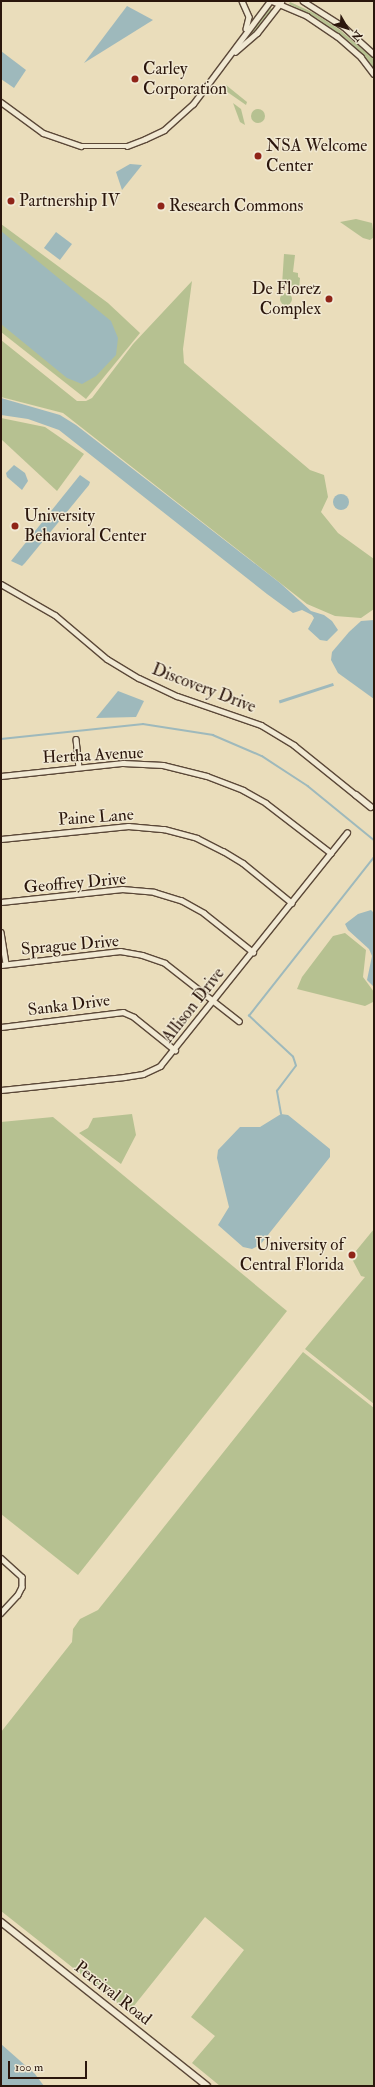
<!DOCTYPE html>
<html>
<head>
<meta charset="utf-8">
<style>
	body { margin:0 }
	#map { position:relative; width:375px; height:2087px; overflow:hidden; background:#eaddbb; font-family:"IM FELL Double Pica",serif }
	div>[style] { position:absolute }
	.green>* { inset:0; background:#b6c191 }
	.round { border-radius:50% }
	.water>* { inset:0; background:#9eb9bc; transform-origin:0 0 }
	.stream>* { height:1.5px; margin:-0.75px; padding:0 0.75px; transform-origin:0.75px; border-radius:0.75px; background:#9eb9bc }
	.roads { filter:drop-shadow(1px 0 #5b4838) drop-shadow(-1px 0 #5b4838) drop-shadow(0 1px #5b4838) drop-shadow(0 -1px #5b4838) }
	.street>* { height:4.5px; margin:-2.25px; padding:0 2.25px; transform-origin:2.25px; border-radius:2.25px; background:#f1e9d3 }
	.secondary>* { height:6px; margin:-3px; padding:0 3px; transform-origin:3px; border-radius:3px; background:#f1e9d3 }
	.dots>* { width:11px; height:11px; translate:-50% -50%; box-sizing:border-box; border:2px solid #f1e9d3; border-radius:50% }
	span { translate:-50% -50%; white-space:nowrap; text-align:center; line-height:1.15; -webkit-text-stroke:3px #f1e9d3; paint-order:stroke }
	.poi-label { font-size:17px; color:#2b160c }
	.left { translate:0 -50%; text-align:left }
	.right { translate:-100% -50%; text-align:right }
	.street-label { font-size:17px; color:#2b160c }
	.frame { position:absolute; inset:0; border:2px solid #2b160c; pointer-events:none }
	.north { position:absolute; left:327px; top:8px; width:40px; height:40px; -webkit-text-stroke:3px #f1e9d3; paint-order:stroke; rotate:129deg; font-size:11px; font-weight:700; line-height:16px; text-align:center; color:#2b160c }
	.north::after { content:''; display:block; margin:auto; width:14px; height:18px; background:#2b160c; clip-path:polygon(50% 0,100% 100%,50% 72%,0 100%) }
	.scale { position:absolute; left:8px; top:2061px; width:79px; height:18px; box-sizing:border-box; border:2px solid #2b160c; border-top:0; padding-left:5px; font-size:12px; line-height:14px; white-space:nowrap; color:#2b160c; -webkit-text-stroke:3px #f1e9d3; paint-order:stroke }
</style>
</head>
<body>
<div id="map">
	<div class="green">
		<i style="clip-path:polygon(290px 2px,314px 13px,340px 30px,374px 59px,374px 68px,350px 42px,318px 19px,289px 4px)"></i>
		<i style="clip-path:polygon(268px 6px,272px 9px,253px 33px,250px 32px)"></i>
		<i style="clip-path:polygon(226px 85px,247px 102px,246px 105px,223px 89px)"></i>
		<i style="clip-path:polygon(233px 103px,241px 109px,245px 125px,240px 122px)"></i>
		<i class="round" style="left:251px;top:109px;width:14px;height:14px"></i>
		<i style="clip-path:polygon(356px 219px,372px 223px,374px 237px,370px 240px,363px 238px,340px 222px)"></i>
		<i style="clip-path:polygon(1px 224px,108px 303px,140px 333px,86px 399px,1px 332px)"></i>
		<i style="clip-path:polygon(284px 254px,295px 255px,293px 272px,298px 273px,298px 277px,300px 278px,299px 289px,287px 290px,287px 285px,282px 285px)"></i>
		<i style="clip-path:polygon(192px 281px,183px 349px,184px 363px,310px 470px,324px 475px,328px 497px,321px 512px,338px 533px,374px 559px,374px 609px,361px 618px,335px 616px,307px 604px,63px 413px,1px 397px,1px 340px,77px 401px,86px 401px,92px 398px,133px 344px)"></i>
		<i class="round" style="left:280px;top:293px;width:12px;height:12px"></i>
		<i style="clip-path:polygon(1px 418px,45px 427px,84px 454px,57px 491px,1px 439px)"></i>
		<i style="clip-path:polygon(345px 933px,366px 950px,363px 977px,374px 992px,373px 1002px,365px 1006px,297px 989px,302px 977px,333px 936px)"></i>
		<i style="clip-path:polygon(132px 1114px,136px 1135px,121px 1164px,79px 1133px,88px 1128px,93px 1118px)"></i>
		<i style="clip-path:polygon(53px 1117px,287px 1311px,78px 1575px,1px 1514px,1px 1122px)"></i>
		<i style="clip-path:polygon(374px 1229px,374px 1404px,305px 1349px,365px 1277px,361px 1276px,351px 1257px)"></i>
		<i style="clip-path:polygon(303px 1352px,374px 1408px,374px 2086px,220px 2086px,192px 2063px,215px 2036px,191px 2017px,244px 1950px,205px 1917px,129px 2012px,1px 1911px,1px 1732px,72px 1642px,73px 1629px,80px 1619px,98px 1610px)"></i>
	</div>
	<div class="water">
		<i style="clip-path:polygon(127px 6px,153px 20px,84px 63px)"></i>
		<i style="clip-path:polygon(1px 51px,26px 70px,14px 88px,1px 79px)"></i>
		<i style="clip-path:polygon(130px 164px,142px 165px,122px 190px,116px 172px)"></i>
		<i style="clip-path:polygon(1px 231px,111px 321px,118px 338px,116px 355px,96px 376px,82px 384px,67px 378px,1px 324px)"></i>
		<i style="left:56px;top:232px;width:20px;height:20px;rotate:37deg"></i>
		<i style="clip-path:polygon(1px 398px,60px 415px,76px 425px,280px 583px,311px 611px,324px 615px,332px 621px,338px 630px,327px 641px,320px 640px,308px 629px,314px 618px,312px 615px,302px 610px,293px 613px,267px 594px,59px 430px,28px 419px,1px 415px)"></i>
		<i style="clip-path:polygon(14px 465px,25px 473px,28px 481px,22px 490px,7px 477px,6px 473px)"></i>
		<i style="clip-path:polygon(80px 475px,90px 482px,89px 485px,25px 563px,22px 566px,11px 561px)"></i>
		<i class="round" style="left:333px;top:494px;width:16px;height:16px"></i>
		<i style="clip-path:polygon(374px 620px,374px 699px,338px 673px,331px 660px,332px 652px,349px 632px,361px 621px)"></i>
		<i style="left:333px;top:683px;width:3px;height:57px;rotate:72deg"></i>
		<i style="clip-path:polygon(118px 691px,144px 701px,136px 717px,96px 718px)"></i>
		<i style="clip-path:polygon(371px 910px,374px 913px,374px 987px,367px 980px,372px 956px,369px 949px,348px 930px,345px 924px,358px 914px)"></i>
		<i style="clip-path:polygon(281px 1114px,288px 1115px,330px 1149px,330px 1157px,260px 1245px,252px 1249px,243px 1247px,218px 1225px,229px 1207px,217px 1158px,218px 1150px,240px 1127px,260px 1127px)"></i>
		<i style="clip-path:polygon(1px 2044px,35px 2074px,44px 2086px,1px 2086px)"></i>
	</div>
	<div class="stream">
		<i style="left:1px;top:739px;width:143px;rotate:-6deg"></i>
		<i style="left:143px;top:724px;width:71px;rotate:8.9deg"></i>
		<i style="left:213px;top:735px;width:53px;rotate:23.2deg"></i>
		<i style="left:262px;top:756px;width:55px;rotate:33.1deg"></i>
		<i style="left:308px;top:786px;width:85px;rotate:39.3deg"></i>
		<i style="left:281px;top:1114px;width:23px;rotate:-100deg"></i>
		<i style="left:277px;top:1091px;width:31px;rotate:-53deg"></i>
		<i style="left:296px;top:1066px;width:9px;rotate:-108deg"></i>
		<i style="left:293px;top:1057px;width:60px;rotate:-137deg"></i>
		<i style="left:249px;top:1016px;width:202px;rotate:-51.8deg"></i>
	</div>
	<div class="roads">
		<div class="street">
			<i style="left:242px;top:1px;width:17px;rotate:66deg"></i>
			<i style="left:249px;top:17px;width:12px;rotate:104deg"></i>
			<i style="left:272px;top:1px;width:38px;rotate:23deg"></i>
			<i style="left:307px;top:16px;width:36px;rotate:34deg"></i>
			<i style="left:337px;top:36px;width:32px;rotate:41deg"></i>
			<i style="left:361px;top:57px;width:21px;rotate:53deg"></i>
			<i style="left:303px;top:1px;width:49px;rotate:32.4deg"></i>
			<i style="left:344px;top:27px;width:40px;rotate:42deg"></i>
			<i style="left:235px;top:52px;width:29px;rotate:-41deg"></i>
			<i style="left:257px;top:33px;width:39px;rotate:-52deg"></i>
			<i style="left:1px;top:102px;width:52px;rotate:36.4deg"></i>
			<i style="left:43px;top:133px;width:40px;rotate:18.9deg"></i>
			<i style="left:81px;top:146px;width:46px"></i>
			<i style="left:127px;top:146px;width:19px;rotate:-21deg"></i>
			<i style="left:145px;top:139px;width:21px;rotate:-25deg"></i>
			<i style="left:164px;top:130px;width:39px;rotate:-42deg"></i>
			<i style="left:193px;top:104px;width:129px;rotate:-53.2deg"></i>
			<i style="left:1px;top:584px;width:62px;rotate:29.9deg"></i>
			<i style="left:55px;top:615px;width:68px;rotate:40.2deg"></i>
			<i style="left:107px;top:659px;width:37px;rotate:31deg"></i>
			<i style="left:139px;top:678px;width:42px;rotate:25.3deg"></i>
			<i style="left:177px;top:696px;width:89px;rotate:19deg"></i>
			<i style="left:261px;top:725px;width:39px;rotate:31deg"></i>
			<i style="left:294px;top:745px;width:80px;rotate:38.9deg"></i>
			<i style="left:76px;top:739px;width:28px;rotate:84deg"></i>
			<i style="left:1px;top:776px;width:123px;rotate:-6.1deg"></i>
			<i style="left:123px;top:763px;width:40px;rotate:2.9deg"></i>
			<i style="left:163px;top:765px;width:45px;rotate:14deg"></i>
			<i style="left:207px;top:776px;width:39px;rotate:21deg"></i>
			<i style="left:243px;top:790px;width:26px;rotate:29deg"></i>
			<i style="left:266px;top:803px;width:82px;rotate:37.6deg"></i>
			<i style="left:1px;top:839px;width:128px;rotate:-5.8deg"></i>
			<i style="left:128px;top:826px;width:36px;rotate:5deg"></i>
			<i style="left:164px;top:829px;width:34px;rotate:15deg"></i>
			<i style="left:197px;top:838px;width:29px;rotate:27deg"></i>
			<i style="left:223px;top:851px;width:23px;rotate:31deg"></i>
			<i style="left:243px;top:863px;width:63px;rotate:39.2deg"></i>
			<i style="left:1px;top:902px;width:122px;rotate:-6.1deg"></i>
			<i style="left:122px;top:889px;width:32px;rotate:5deg"></i>
			<i style="left:154px;top:892px;width:28px;rotate:17deg"></i>
			<i style="left:181px;top:900px;width:26px;rotate:29deg"></i>
			<i style="left:204px;top:913px;width:63px;rotate:38.5deg"></i>
			<i style="left:1px;top:932px;width:32px;rotate:81deg"></i>
			<i style="left:1px;top:965px;width:120px;rotate:-6.7deg"></i>
			<i style="left:120px;top:951px;width:22px;rotate:10deg"></i>
			<i style="left:142px;top:955px;width:24px;rotate:19deg"></i>
			<i style="left:165px;top:963px;width:94px;rotate:38.1deg"></i>
			<i style="left:1px;top:1027px;width:123px;rotate:-7deg"></i>
			<i style="left:123px;top:1012px;width:12px;rotate:24deg"></i>
			<i style="left:134px;top:1017px;width:53px;rotate:38.8deg"></i>
			<i style="left:1px;top:1090px;width:124px;rotate:-6deg"></i>
			<i style="left:124px;top:1077px;width:19px;rotate:-9deg"></i>
			<i style="left:143px;top:1074px;width:19px;rotate:-25deg"></i>
			<i style="left:160px;top:1066px;width:299px;rotate:-51.3deg"></i>
			<i style="left:1px;top:1558px;width:28px;rotate:42deg"></i>
			<i style="left:22px;top:1577px;width:10px;rotate:90deg"></i>
			<i style="left:22px;top:1587px;width:9px;rotate:117deg"></i>
			<i style="left:18px;top:1595px;width:25px;rotate:133deg"></i>
		</div>
		<div class="secondary">
			<i style="left:356px;top:795px;width:19px;rotate:39deg"></i>
			<i style="left:1px;top:1922px;width:263px;rotate:38.5deg"></i>
		</div>
	</div>
	<div class="dots">
		<i style="left:135px;top:79px;background:#8f2418"></i>
		<i style="left:258px;top:156px;background:#8f2418"></i>
		<i style="left:11px;top:201px;background:#8f2418"></i>
		<i style="left:161px;top:206px;background:#8f2418"></i>
		<i style="left:329px;top:299px;background:#8f2418"></i>
		<i style="left:15px;top:526px;background:#8f2418"></i>
		<i style="left:352px;top:1255px;background:#8f2418"></i>
	</div>
	<div class="poi-label">
		<span class="left" style="left:143px;top:79px">Carley<br>Corporation</span>
		<span class="left" style="left:266px;top:156px">NSA Welcome<br>Center</span>
		<span class="left" style="left:19px;top:201px">Partnership IV</span>
		<span class="left" style="left:169px;top:206px">Research Commons</span>
		<span class="right" style="left:321px;top:299px">De Florez<br>Complex</span>
		<span class="left" style="left:24px;top:526px">University<br>Behavioral Center</span>
		<span class="right" style="left:344px;top:1255px">University of<br>Central Florida</span>
	</div>
	<div class="street-label">
		<span style="left:204px;top:688px;rotate:21deg">Discovery Drive</span>
		<span style="left:93px;top:755px;rotate:-3deg">Hertha Avenue</span>
		<span style="left:96px;top:817px;rotate:-4deg">Paine Lane</span>
		<span style="left:75px;top:883px;rotate:-5deg">Geoffrey Drive</span>
		<span style="left:70px;top:945px;rotate:-5deg">Sprague Drive</span>
		<span style="left:69px;top:1005px;rotate:-7deg">Sanka Drive</span>
		<span style="left:193px;top:1005px;rotate:-52deg">Allison Drive</span>
		<span style="left:113px;top:1993px;rotate:38deg">Percival Road</span>
	</div>
	<div class="frame"></div>
	<div class="north">N</div>
	<div class="scale">100 m</div>
</div>
</body>
</html>
